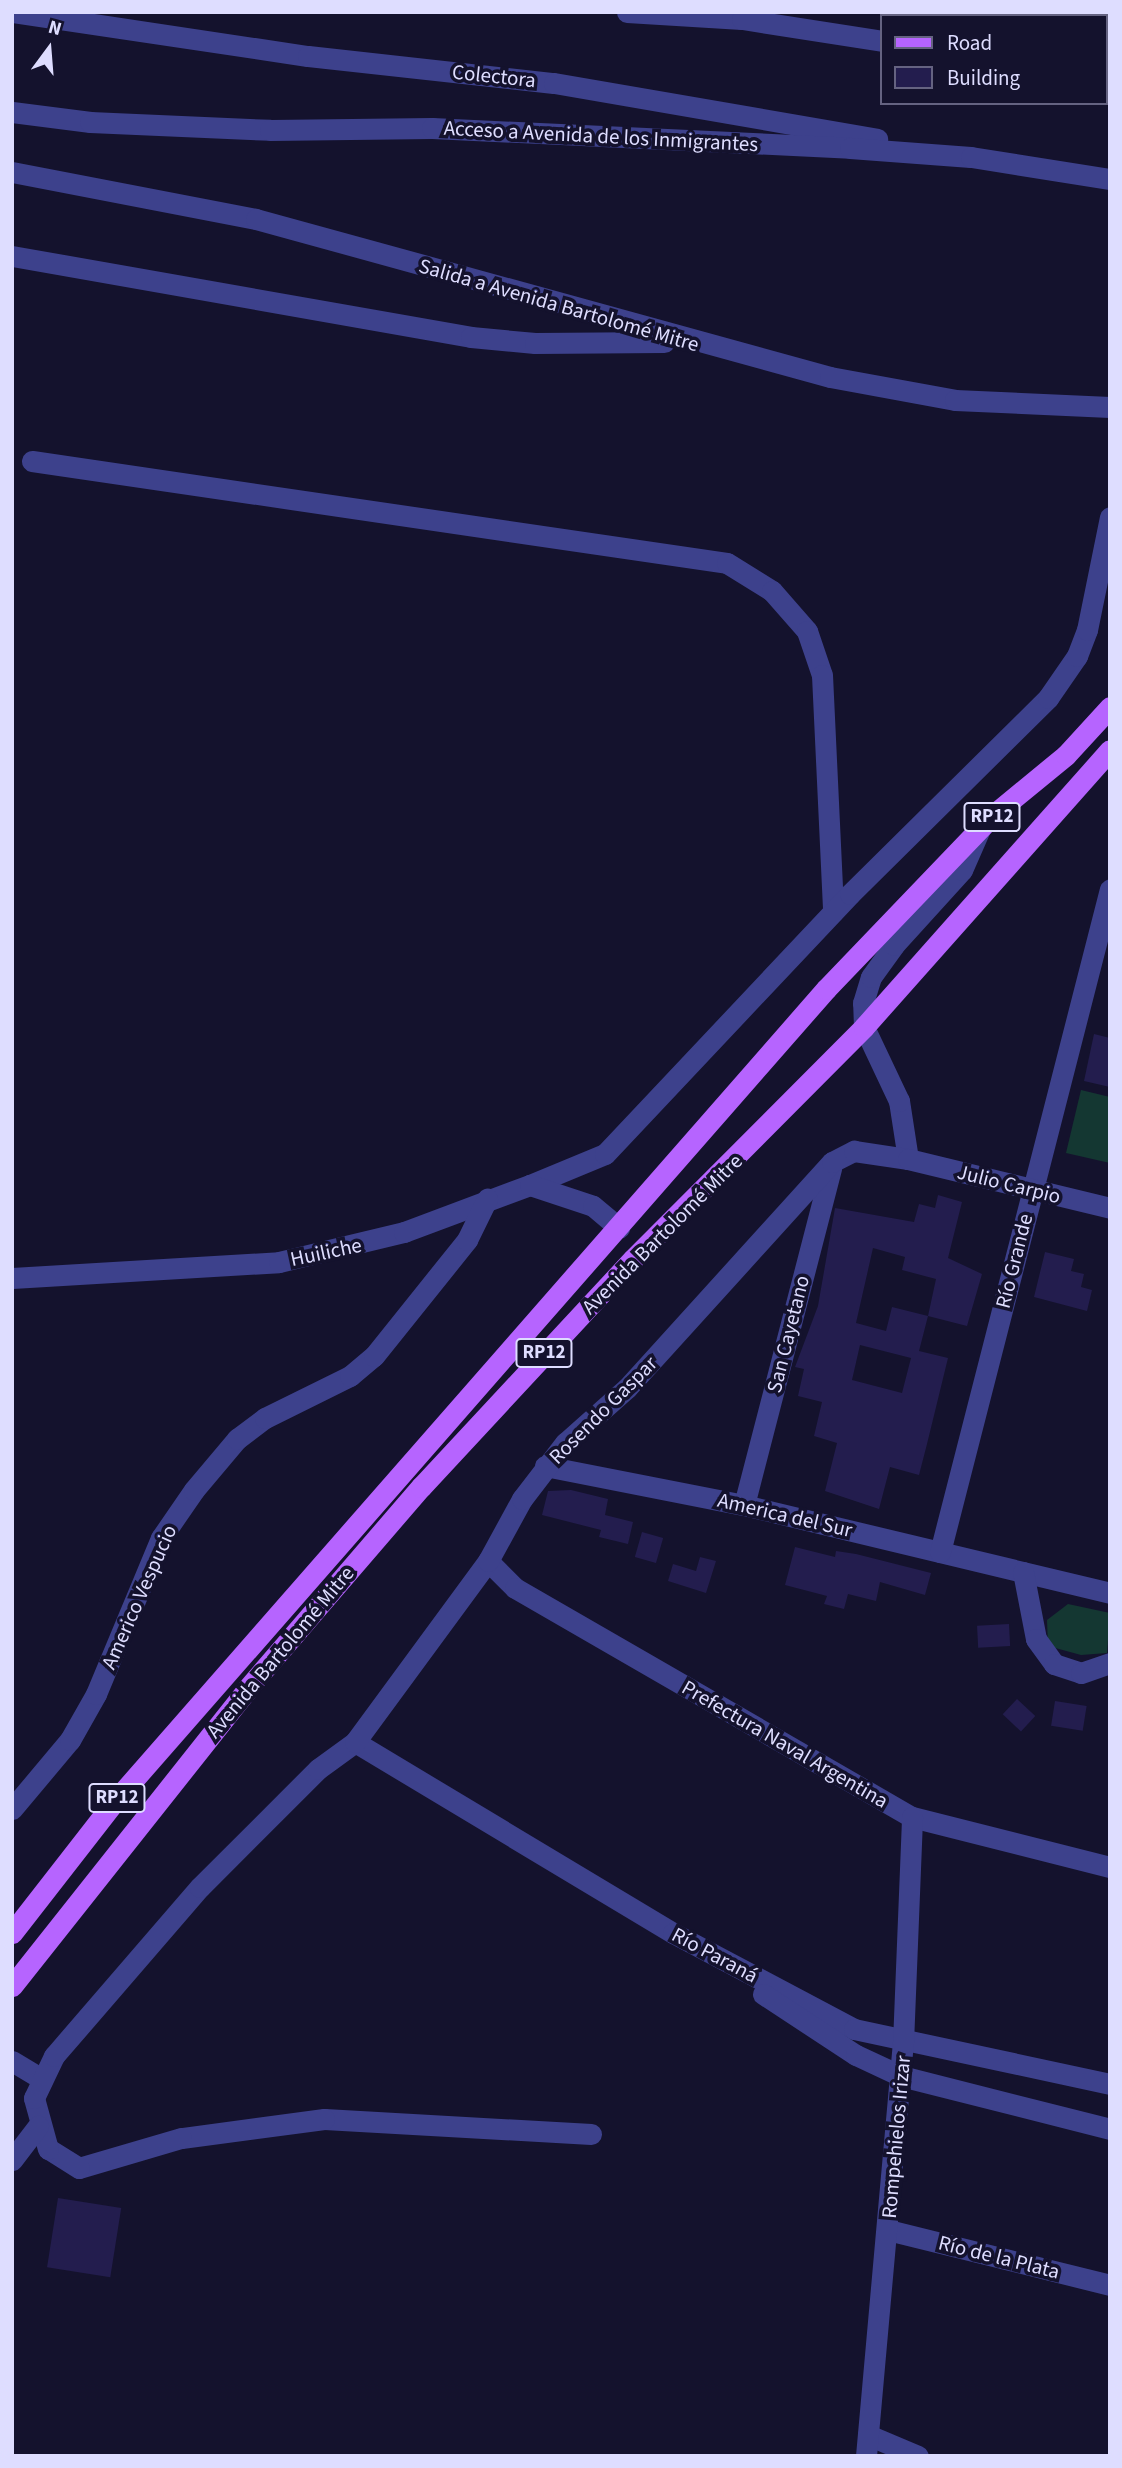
<!DOCTYPE html>
<html>
<head>
<meta charset="utf-8">
<style>
	body { margin:0 }
	#map { position:relative; width:1122px; height:2468px; overflow:hidden; background:#14122d; font-family:"Source Sans 3",sans-serif }
	div>[style] { position:absolute }
	.green>* { inset:0; background:#143732 }
	.building>* { inset:0; background:#231d4e; transform-origin:0 0 }
	.minor>* { height:21px; margin:-10.5px; padding:0 10.5px; transform-origin:10.5px; border-radius:10.5px; background:#3d418c }
	.major>* { height:21px; margin:-10.5px; padding:0 10.5px; transform-origin:10.5px; border-radius:10.5px; background:#b664ff }
	span { translate:-50% -50%; white-space:nowrap; text-align:center; line-height:1.15; -webkit-text-stroke:7px #14122d; paint-order:stroke }
	.shield-label span { padding:2px 5px; background:#14122d; border:2px solid; border-radius:5px; -webkit-text-stroke-width:0 }
	.shield-label { font-size:19px; color:#deddff; font-weight:700 }
	.street-label { font-size:21px; color:#deddff }
	.frame { position:absolute; inset:0; border:14px solid #deddff; pointer-events:none }
	.legend { position:absolute; left:880px; top:14px; width:228px; height:91px; box-sizing:border-box; background:#14122d; border:2px solid #656381; margin:0; padding:9px 12px; list-style:none; font-size:21px; color:#deddff }
	.legend li { display:flex; align-items:center; gap:14px; height:35px }
	.legend b { width:35px; border:2px solid #656381 }
	.north { position:absolute; left:14px; top:14px; width:70px; height:70px; -webkit-text-stroke:5px #14122d; paint-order:stroke; rotate:16deg; font-size:19px; font-weight:700; line-height:28px; text-align:center; color:#deddff }
	.north::after { content:''; display:block; margin:auto; width:24px; height:32px; background:#deddff; clip-path:polygon(50% 0,100% 100%,50% 72%,0 100%) }
</style>
</head>
<body>
<div id="map">
	<div class="green">
		<i style="clip-path:polygon(1081px 1090px,1110px 1097px,1110px 1163px,1066px 1153px)"></i>
		<i style="clip-path:polygon(1068px 1604px,1110px 1613px,1107px 1653px,1081px 1655px,1048px 1646px,1047px 1620px)"></i>
	</div>
	<div class="building">
		<i style="clip-path:polygon(1094px 1034px,1110px 1038px,1110px 1087px,1084px 1081px)"></i>
		<i style="clip-path:polygon(evenodd,938px 1195px,962px 1202px,948px 1258px,982px 1274px,967px 1326px,928px 1316px,919px 1351px,948px 1358px,927px 1444px,919px 1475px,890px 1467px,879px 1509px,825px 1491px,837px 1443px,814px 1436px,822px 1402px,798px 1396px,804px 1369px,795px 1367px,818px 1306px,835px 1208px,914px 1222px,919px 1204px,935px 1208px,938px 1195px,873px 1248px,905px 1257px,902px 1270px,936px 1279px,928px 1316px,892px 1307px,886px 1331px,856px 1323px,873px 1248px,938px 1195px,860px 1345px,911px 1358px,902px 1393px,852px 1380px,860px 1345px)"></i>
		<i style="clip-path:polygon(1045px 1252px,1074px 1259px,1071px 1271px,1084px 1274px,1081px 1287px,1092px 1290px,1087px 1311px,1034px 1297px)"></i>
		<i style="clip-path:polygon(571px 1490px,608px 1499px,605px 1515px,633px 1522px,628px 1544px,599px 1537px,601px 1530px,542px 1515px,548px 1491px)"></i>
		<i style="left:642px;top:1532px;width:22px;height:26px;rotate:16deg"></i>
		<i style="clip-path:polygon(795px 1547px,835px 1557px,836px 1551px,856px 1554px,931px 1573px,925px 1595px,880px 1582px,876px 1601px,848px 1594px,844px 1609px,824px 1604px,827px 1596px,785px 1585px)"></i>
		<i style="clip-path:polygon(700px 1557px,716px 1561px,706px 1593px,668px 1581px,673px 1564px,696px 1571px)"></i>
		<i style="left:1009px;top:1624px;width:22px;height:32px;rotate:87deg"></i>
		<i style="left:1017px;top:1699px;width:25px;height:21px;rotate:43deg"></i>
		<i style="left:1055px;top:1701px;width:32px;height:25px;rotate:9deg"></i>
		<i style="left:58px;top:2198px;width:64px;height:70px;rotate:9deg"></i>
	</div>
	<div class="minor">
		<i style="left:13px;top:12px;width:298px;rotate:8.5deg"></i>
		<i style="left:308px;top:56px;width:247px;rotate:6.3deg"></i>
		<i style="left:554px;top:83px;width:328px;rotate:9.8deg"></i>
		<i style="left:627px;top:12px;width:115px;rotate:3.5deg"></i>
		<i style="left:742px;top:19px;width:142px;rotate:8.9deg"></i>
		<i style="left:1067px;top:12px;width:4px;rotate:76deg"></i>
		<i style="left:1106px;top:83px;width:4px;rotate:14deg"></i>
		<i style="left:12px;top:112px;width:79px;rotate:7.3deg"></i>
		<i style="left:90px;top:122px;width:180px;rotate:2.5deg"></i>
		<i style="left:270px;top:130px;width:162px;rotate:-0.7deg"></i>
		<i style="left:432px;top:128px;width:418px;rotate:2.7deg"></i>
		<i style="left:850px;top:148px;width:121px;rotate:4.3deg"></i>
		<i style="left:971px;top:157px;width:141px;rotate:9deg"></i>
		<i style="left:12px;top:172px;width:248px;rotate:10.9deg"></i>
		<i style="left:256px;top:219px;width:595px;rotate:15.39deg"></i>
		<i style="left:830px;top:377px;width:127px;rotate:10.4deg"></i>
		<i style="left:955px;top:400px;width:155px;rotate:2.6deg"></i>
		<i style="left:12px;top:256px;width:466px;rotate:10deg"></i>
		<i style="left:471px;top:337px;width:64px;rotate:5.4deg"></i>
		<i style="left:535px;top:343px;width:129px;rotate:-0.4deg"></i>
		<i style="left:32px;top:461px;width:702px;rotate:8.35deg"></i>
		<i style="left:727px;top:563px;width:53px;rotate:31.9deg"></i>
		<i style="left:772px;top:591px;width:53px;rotate:48.8deg"></i>
		<i style="left:807px;top:631px;width:46px;rotate:71.2deg"></i>
		<i style="left:822px;top:675px;width:237px;rotate:87.3deg"></i>
		<i style="left:908px;top:1159px;width:59px;rotate:-98.8deg"></i>
		<i style="left:899px;top:1101px;width:82px;rotate:-115.3deg"></i>
		<i style="left:864px;top:1027px;width:24px;rotate:-92deg"></i>
		<i style="left:863px;top:1003px;width:27px;rotate:-73deg"></i>
		<i style="left:871px;top:977px;width:39px;rotate:-54deg"></i>
		<i style="left:894px;top:945px;width:101px;rotate:-47.8deg"></i>
		<i style="left:962px;top:870px;width:45px;rotate:-66.3deg"></i>
		<i style="left:530px;top:1185px;width:81px;rotate:-22.5deg"></i>
		<i style="left:605px;top:1154px;width:357px;rotate:-46.7deg"></i>
		<i style="left:850px;top:894px;width:279px;rotate:-44.7deg"></i>
		<i style="left:1048px;top:698px;width:51px;rotate:-55.4deg"></i>
		<i style="left:1077px;top:656px;width:28px;rotate:-69deg"></i>
		<i style="left:1087px;top:630px;width:115px;rotate:-78.5deg"></i>
		<i style="left:12px;top:1278px;width:267px;rotate:-3.4deg"></i>
		<i style="left:279px;top:1262px;width:129px;rotate:-13.5deg"></i>
		<i style="left:404px;top:1232px;width:134px;rotate:-20.5deg"></i>
		<i style="left:530px;top:1185px;width:66px;rotate:18.4deg"></i>
		<i style="left:593px;top:1206px;width:34px;rotate:40deg"></i>
		<i style="left:545px;top:1466px;width:203px;rotate:11.1deg"></i>
		<i style="left:744px;top:1505px;width:376px;rotate:13.5deg"></i>
		<i style="left:744px;top:1505px;width:348px;rotate:-75.5deg"></i>
		<i style="left:940px;top:1552px;width:684px;rotate:-75.62deg"></i>
		<i style="left:488px;top:1561px;width:38px;rotate:45deg"></i>
		<i style="left:515px;top:1588px;width:458px;rotate:30deg"></i>
		<i style="left:912px;top:1817px;width:204px;rotate:14.2deg"></i>
		<i style="left:1023px;top:1572px;width:68px;rotate:79deg"></i>
		<i style="left:1036px;top:1639px;width:31px;rotate:54deg"></i>
		<i style="left:1054px;top:1664px;width:28px;rotate:18deg"></i>
		<i style="left:1081px;top:1673px;width:31px;rotate:-19deg"></i>
		<i style="left:355px;top:1742px;width:371px;rotate:31deg"></i>
		<i style="left:673px;top:1933px;width:205px;rotate:27.9deg"></i>
		<i style="left:854px;top:2029px;width:262px;rotate:12.1deg"></i>
		<i style="left:12px;top:1809px;width:90px;rotate:-50deg"></i>
		<i style="left:70px;top:1740px;width:53px;rotate:-60.5deg"></i>
		<i style="left:96px;top:1694px;width:169px;rotate:-67.4deg"></i>
		<i style="left:161px;top:1538px;width:58px;rotate:-55.5deg"></i>
		<i style="left:194px;top:1490px;width:67px;rotate:-49.9deg"></i>
		<i style="left:237px;top:1439px;width:35px;rotate:-37deg"></i>
		<i style="left:265px;top:1418px;width:95px;rotate:-26.3deg"></i>
		<i style="left:350px;top:1376px;width:31px;rotate:-40deg"></i>
		<i style="left:374px;top:1356px;width:149px;rotate:-51.3deg"></i>
		<i style="left:467px;top:1240px;width:46px;rotate:-64deg"></i>
		<i style="left:763px;top:1994px;width:111px;rotate:33.3deg"></i>
		<i style="left:856px;top:2055px;width:50px;rotate:25deg"></i>
		<i style="left:901px;top:2076px;width:216px;rotate:14.2deg"></i>
		<i style="left:12px;top:2061px;width:33px;rotate:31deg"></i>
		<i style="left:591px;top:2134px;width:267px;rotate:-176.8deg"></i>
		<i style="left:324px;top:2119px;width:144px;rotate:172.4deg"></i>
		<i style="left:181px;top:2138px;width:106px;rotate:163.6deg"></i>
		<i style="left:79px;top:2168px;width:36px;rotate:-148deg"></i>
		<i style="left:48px;top:2149px;width:53px;rotate:-105.4deg"></i>
		<i style="left:34px;top:2098px;width:47px;rotate:-64.5deg"></i>
		<i style="left:54px;top:2056px;width:223px;rotate:-49.2deg"></i>
		<i style="left:200px;top:1887px;width:167px;rotate:-45deg"></i>
		<i style="left:318px;top:1769px;width:46px;rotate:-36.1deg"></i>
		<i style="left:355px;top:1742px;width:225px;rotate:-53.7deg"></i>
		<i style="left:488px;top:1561px;width:71px;rotate:-61.3deg"></i>
		<i style="left:522px;top:1499px;width:71px;rotate:-52.5deg"></i>
		<i style="left:565px;top:1443px;width:83px;rotate:-41.6deg"></i>
		<i style="left:627px;top:1388px;width:305px;rotate:-47.8deg"></i>
		<i style="left:832px;top:1162px;width:25px;rotate:-27deg"></i>
		<i style="left:854px;top:1151px;width:55px;rotate:8.4deg"></i>
		<i style="left:908px;top:1159px;width:208px;rotate:13.6deg"></i>
		<i style="left:12px;top:2160px;width:43px;rotate:-52.6deg"></i>
		<i style="left:888px;top:2230px;width:229px;rotate:13.9deg"></i>
		<i style="left:868px;top:2435px;width:54px;rotate:22.8deg"></i>
		<i style="left:866px;top:2456px;width:415px;rotate:-84.9deg"></i>
		<i style="left:903px;top:2043px;width:226px;rotate:-87.7deg"></i>
	</div>
	<div class="major">
		<i style="left:12px;top:1933px;width:166px;rotate:-52.1deg"></i>
		<i style="left:114px;top:1802px;width:1081px;rotate:-48.79deg"></i>
		<i style="left:826px;top:989px;width:241px;rotate:-46.2deg"></i>
		<i style="left:993px;top:815px;width:94px;rotate:-39.4deg"></i>
		<i style="left:1066px;top:755px;width:65px;rotate:-47.5deg"></i>
		<i style="left:12px;top:1986px;width:379px;rotate:-51.6deg"></i>
		<i style="left:247px;top:1689px;width:267px;rotate:-49.3deg"></i>
		<i style="left:421px;top:1487px;width:311px;rotate:-47.1deg"></i>
		<i style="left:633px;top:1259px;width:327px;rotate:-45.1deg"></i>
		<i style="left:864px;top:1027px;width:370px;rotate:-48.4deg"></i>
	</div>
	<div class="shield-label">
		<span style="left:992px;top:817px">RP12</span>
		<span style="left:544px;top:1353px">RP12</span>
		<span style="left:117px;top:1798px">RP12</span>
	</div>
	<div class="street-label">
		<span style="left:494px;top:76px;rotate:6deg">Colectora</span>
		<span style="left:601px;top:136px;rotate:3deg">Acceso a Avenida de los Inmigrantes</span>
		<span style="left:559px;top:305px;rotate:16deg">Salida a Avenida Bartolomé Mitre</span>
		<span style="left:1009px;top:1184px;rotate:14deg">Julio Carpio</span>
		<span style="left:662px;top:1234px;rotate:-45deg">Avenida Bartolomé Mitre</span>
		<span style="left:326px;top:1252px;rotate:-12deg">Huiliche</span>
		<span style="left:1014px;top:1261px;rotate:-76deg">Río Grande</span>
		<span style="left:788px;top:1334px;rotate:-76deg">San Cayetano</span>
		<span style="left:603px;top:1410px;rotate:-45deg">Rosendo Gaspar</span>
		<span style="left:785px;top:1515px;rotate:13deg">America del Sur</span>
		<span style="left:139px;top:1597px;rotate:-66deg">Americo Vespucio</span>
		<span style="left:280px;top:1652px;rotate:-50deg">Avenida Bartolomé Mitre</span>
		<span style="left:785px;top:1744px;rotate:30deg">Prefectura Naval Argentina</span>
		<span style="left:715px;top:1955px;rotate:28deg">Río Paraná</span>
		<span style="left:896px;top:2137px;rotate:-85deg">Rompehielos Irizar</span>
		<span style="left:999px;top:2257px;rotate:14deg">Río de la Plata</span>
	</div>
	<div class="frame"></div>
	<ul class="legend">
	<li><b style="height:9px;background:#b664ff"></b>Road</li>
	<li><b style="height:19px;background:#231d4e"></b>Building</li>
	</ul>
	<div class="north">N</div>
</div>
</body>
</html>
